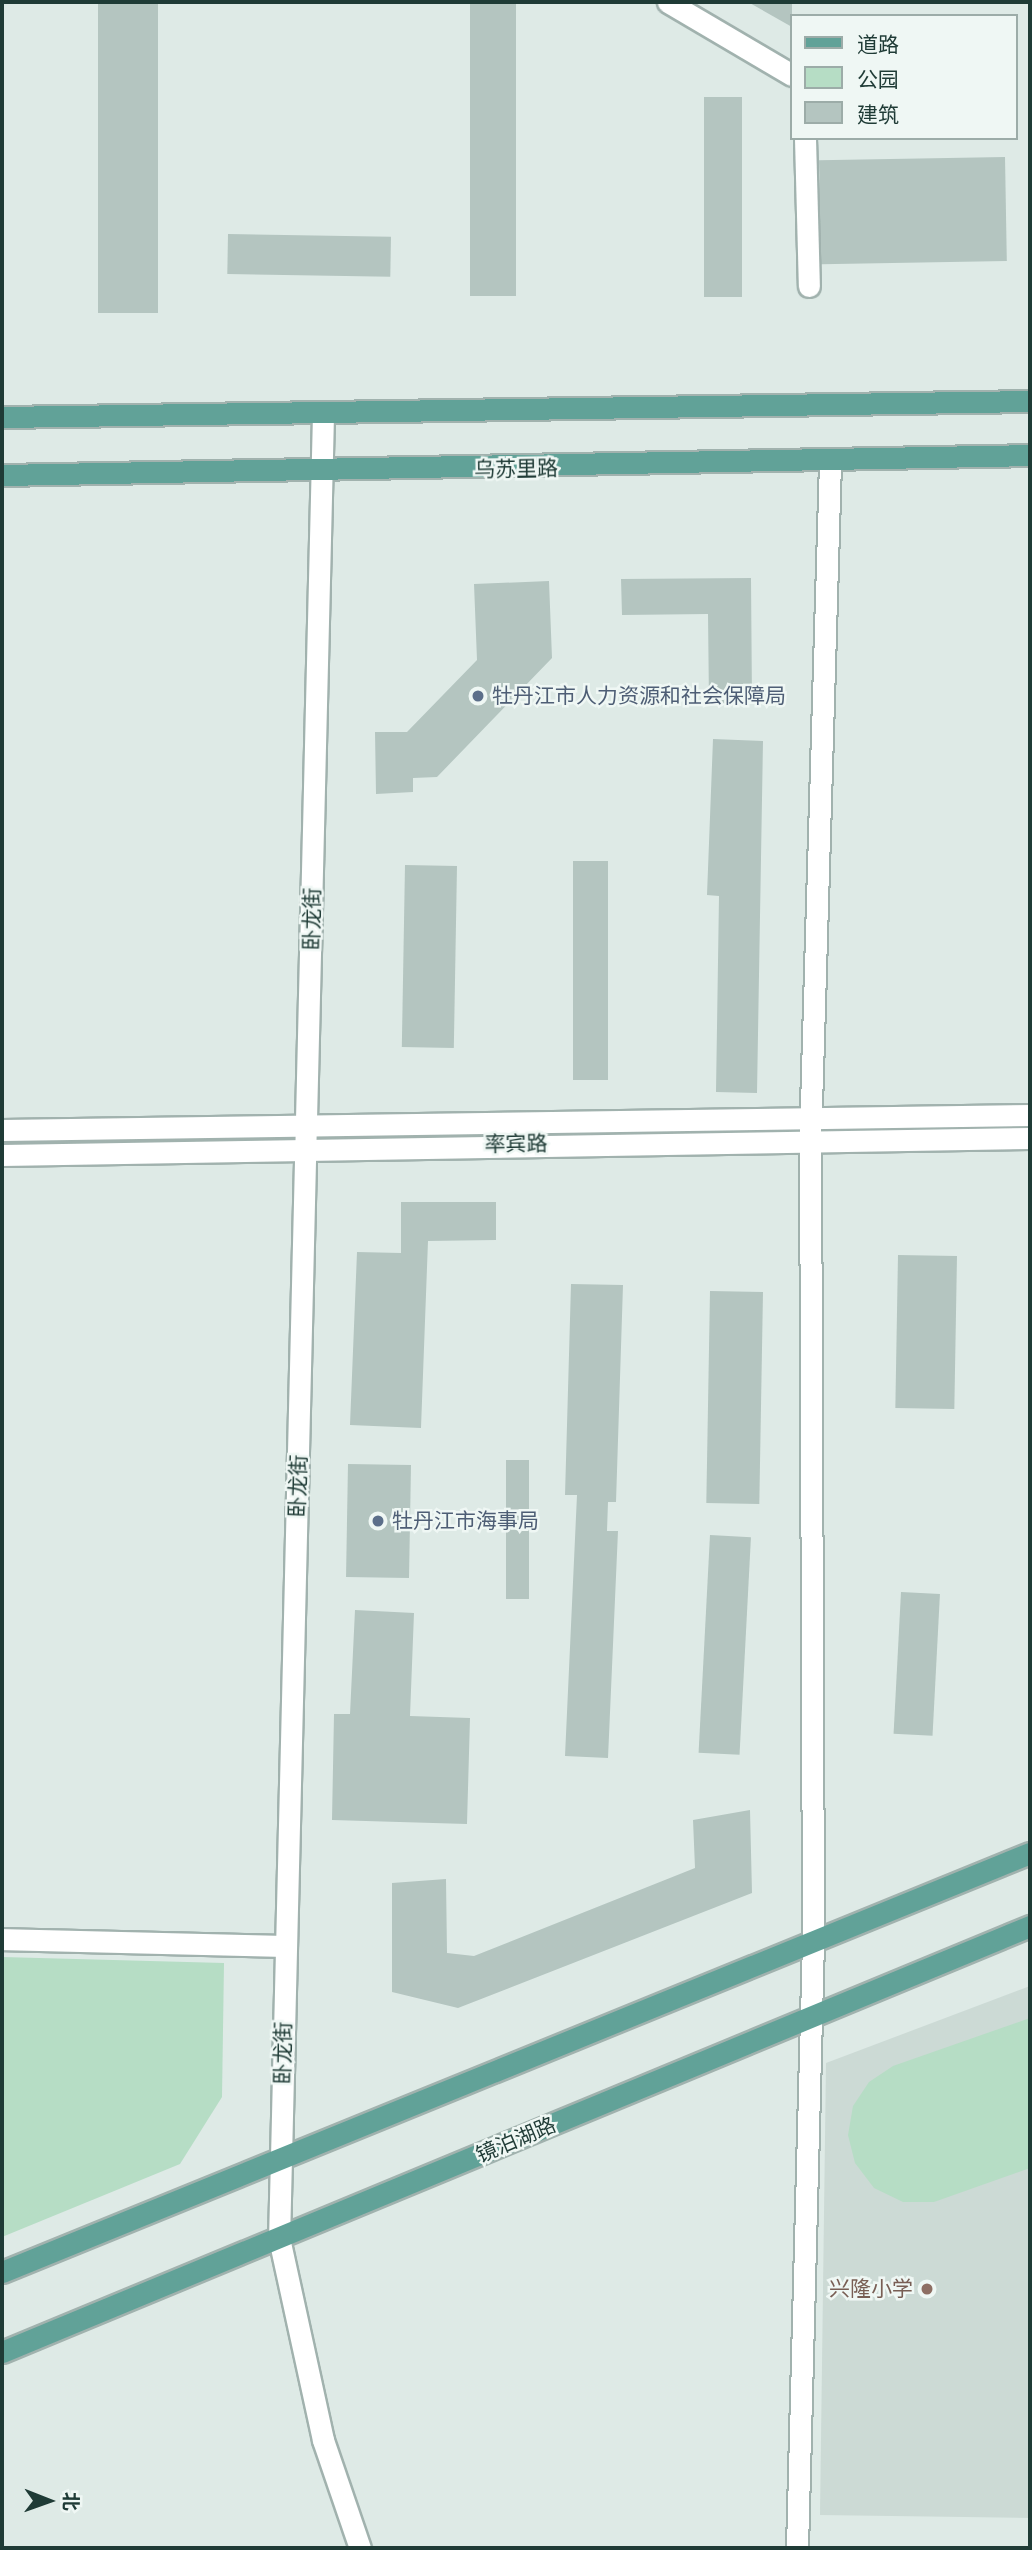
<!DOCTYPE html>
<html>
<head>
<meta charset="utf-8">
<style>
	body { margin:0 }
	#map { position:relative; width:1032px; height:2550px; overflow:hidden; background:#deeae6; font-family:Inter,"Noto Sans SC",sans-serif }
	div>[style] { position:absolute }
	.built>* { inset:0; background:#ccdad5 }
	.green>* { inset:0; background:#b6ddc5 }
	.building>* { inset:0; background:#b4c5c0; transform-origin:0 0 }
	.roads { filter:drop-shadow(2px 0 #a1b2ae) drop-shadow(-2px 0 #a1b2ae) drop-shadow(0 2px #a1b2ae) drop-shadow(0 -2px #a1b2ae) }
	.minor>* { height:21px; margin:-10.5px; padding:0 10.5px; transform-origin:10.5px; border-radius:10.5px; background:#fff }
	.major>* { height:21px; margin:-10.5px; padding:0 10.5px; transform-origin:10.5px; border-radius:10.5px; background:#61a298 }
	.dots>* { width:19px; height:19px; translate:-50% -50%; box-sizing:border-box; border:4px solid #eff7f4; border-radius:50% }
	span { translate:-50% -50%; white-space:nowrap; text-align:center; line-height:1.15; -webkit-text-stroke:5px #eff7f4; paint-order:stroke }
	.street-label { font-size:21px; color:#1f3b36 }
	.service-label { font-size:21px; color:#4e5e75 }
	.left { translate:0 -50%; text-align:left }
	.education-label { font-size:21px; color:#785e54 }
	.right { translate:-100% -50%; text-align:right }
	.frame { position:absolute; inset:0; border:4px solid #1f3b36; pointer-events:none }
	.legend { position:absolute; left:790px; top:14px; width:228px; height:126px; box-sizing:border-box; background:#eff7f4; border:2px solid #9caca8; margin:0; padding:9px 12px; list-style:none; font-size:21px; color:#1f3b36 }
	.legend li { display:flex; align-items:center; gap:14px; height:35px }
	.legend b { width:35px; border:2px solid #9caca8 }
	.north { position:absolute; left:14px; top:2466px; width:70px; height:70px; -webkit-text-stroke:5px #eff7f4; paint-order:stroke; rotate:91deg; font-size:19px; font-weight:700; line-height:28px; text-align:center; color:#1f3b36 }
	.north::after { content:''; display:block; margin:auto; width:24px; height:32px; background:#1f3b36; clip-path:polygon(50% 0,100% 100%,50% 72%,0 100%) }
</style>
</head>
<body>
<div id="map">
	<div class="built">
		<i style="clip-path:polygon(1030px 1986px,1030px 2518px,820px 2515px,826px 2063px)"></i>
	</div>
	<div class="green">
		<i style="clip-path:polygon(2px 1957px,224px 1963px,222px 2097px,180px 2164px,2px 2237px)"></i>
		<i style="clip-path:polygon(1030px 2018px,1030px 2168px,934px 2202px,903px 2202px,874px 2188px,855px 2163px,848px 2135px,853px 2106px,869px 2082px,893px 2066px)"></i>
	</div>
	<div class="building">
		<i style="left:98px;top:2px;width:60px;height:311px"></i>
		<i style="left:470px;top:2px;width:46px;height:294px"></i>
		<i style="clip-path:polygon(748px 2px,792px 2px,792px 27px)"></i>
		<i style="left:704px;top:97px;width:38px;height:200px"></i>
		<i style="left:1005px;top:157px;width:104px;height:186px;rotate:89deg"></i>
		<i style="left:228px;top:234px;width:163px;height:40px;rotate:1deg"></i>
		<i style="clip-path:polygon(751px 578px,752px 703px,709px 704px,708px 614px,622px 615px,621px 579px)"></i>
		<i style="clip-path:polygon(549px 581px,552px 658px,437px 777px,413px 778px,413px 792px,376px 794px,375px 732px,407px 732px,477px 660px,474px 584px)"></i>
		<i style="clip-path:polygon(713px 739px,763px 741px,757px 1093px,716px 1092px,719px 896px,707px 895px)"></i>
		<i style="left:573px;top:861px;width:35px;height:219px"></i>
		<i style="left:405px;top:865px;width:52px;height:182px;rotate:1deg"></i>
		<i style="clip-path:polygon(401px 1202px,496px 1202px,496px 1240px,428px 1241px,421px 1428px,350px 1425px,357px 1252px,401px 1253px)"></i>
		<i style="left:898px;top:1255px;width:59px;height:153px;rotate:1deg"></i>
		<i style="clip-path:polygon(571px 1284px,623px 1285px,616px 1502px,608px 1502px,607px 1531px,618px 1531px,608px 1758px,565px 1756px,577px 1495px,565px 1495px)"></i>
		<i style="left:710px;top:1291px;width:53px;height:212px;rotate:1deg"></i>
		<i style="left:506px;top:1460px;width:23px;height:139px"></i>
		<i style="left:348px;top:1464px;width:63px;height:113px;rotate:1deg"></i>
		<i style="left:710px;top:1535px;width:41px;height:218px;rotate:3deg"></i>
		<i style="left:901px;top:1592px;width:39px;height:142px;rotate:3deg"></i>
		<i style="clip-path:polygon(355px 1610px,414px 1613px,410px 1716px,470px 1718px,467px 1824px,332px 1820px,334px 1714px,350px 1714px)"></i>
		<i style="clip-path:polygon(750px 1810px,752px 1893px,458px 2008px,392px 1992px,392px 1883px,446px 1879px,447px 1953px,474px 1956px,695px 1868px,693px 1820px)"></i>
	</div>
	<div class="roads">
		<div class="minor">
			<i style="left:668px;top:2px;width:144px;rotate:30.5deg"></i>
			<i style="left:805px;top:138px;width:148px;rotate:88.5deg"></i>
			<i style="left:323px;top:414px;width:1825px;rotate:91.38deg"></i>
			<i style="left:279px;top:2238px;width:207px;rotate:77.7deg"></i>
			<i style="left:323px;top:2440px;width:114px;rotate:71.1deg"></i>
			<i style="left:2px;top:1130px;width:1028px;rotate:-0.84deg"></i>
			<i style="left:2px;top:1155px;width:1028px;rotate:-0.95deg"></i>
			<i style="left:2px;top:1939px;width:283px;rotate:1.4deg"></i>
			<i style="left:797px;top:2548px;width:605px;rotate:-88.49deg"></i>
			<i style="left:813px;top:1943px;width:803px;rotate:-90.21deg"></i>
			<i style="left:810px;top:1140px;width:679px;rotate:-88.31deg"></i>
		</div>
		<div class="major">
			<i style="left:2px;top:417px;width:1028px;rotate:-0.89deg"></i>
			<i style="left:2px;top:475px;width:1028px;rotate:-1.11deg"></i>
			<i style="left:2px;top:2272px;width:1110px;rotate:-22.18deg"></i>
			<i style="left:2px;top:2352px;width:1113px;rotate:-22.51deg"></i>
		</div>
	</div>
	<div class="dots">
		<i style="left:478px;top:696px;background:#5c6f8a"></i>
		<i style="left:378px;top:1521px;background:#5c6f8a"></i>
		<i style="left:927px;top:2289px;background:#8d6e63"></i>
	</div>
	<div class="street-label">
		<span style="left:516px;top:469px;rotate:-1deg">乌苏里路</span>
		<span style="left:312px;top:919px;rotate:-89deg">卧龙街</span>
		<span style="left:516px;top:1144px;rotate:-1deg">率宾路</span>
		<span style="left:298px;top:1486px;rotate:-88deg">卧龙街</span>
		<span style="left:283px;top:2053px;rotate:-89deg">卧龙街</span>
		<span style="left:516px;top:2140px;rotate:-23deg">镜泊湖路</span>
	</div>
	<div class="service-label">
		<span class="left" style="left:492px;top:696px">牡丹江市人力资源和社会保障局</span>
		<span class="left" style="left:392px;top:1521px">牡丹江市海事局</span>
	</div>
	<div class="education-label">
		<span class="right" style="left:913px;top:2289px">兴隆小学</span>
	</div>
	<div class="frame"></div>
	<ul class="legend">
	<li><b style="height:9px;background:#61a298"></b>道路</li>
	<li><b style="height:19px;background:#b6ddc5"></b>公园</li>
	<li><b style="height:19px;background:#b4c5c0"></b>建筑</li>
	</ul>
	<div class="north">北</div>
</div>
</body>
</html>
